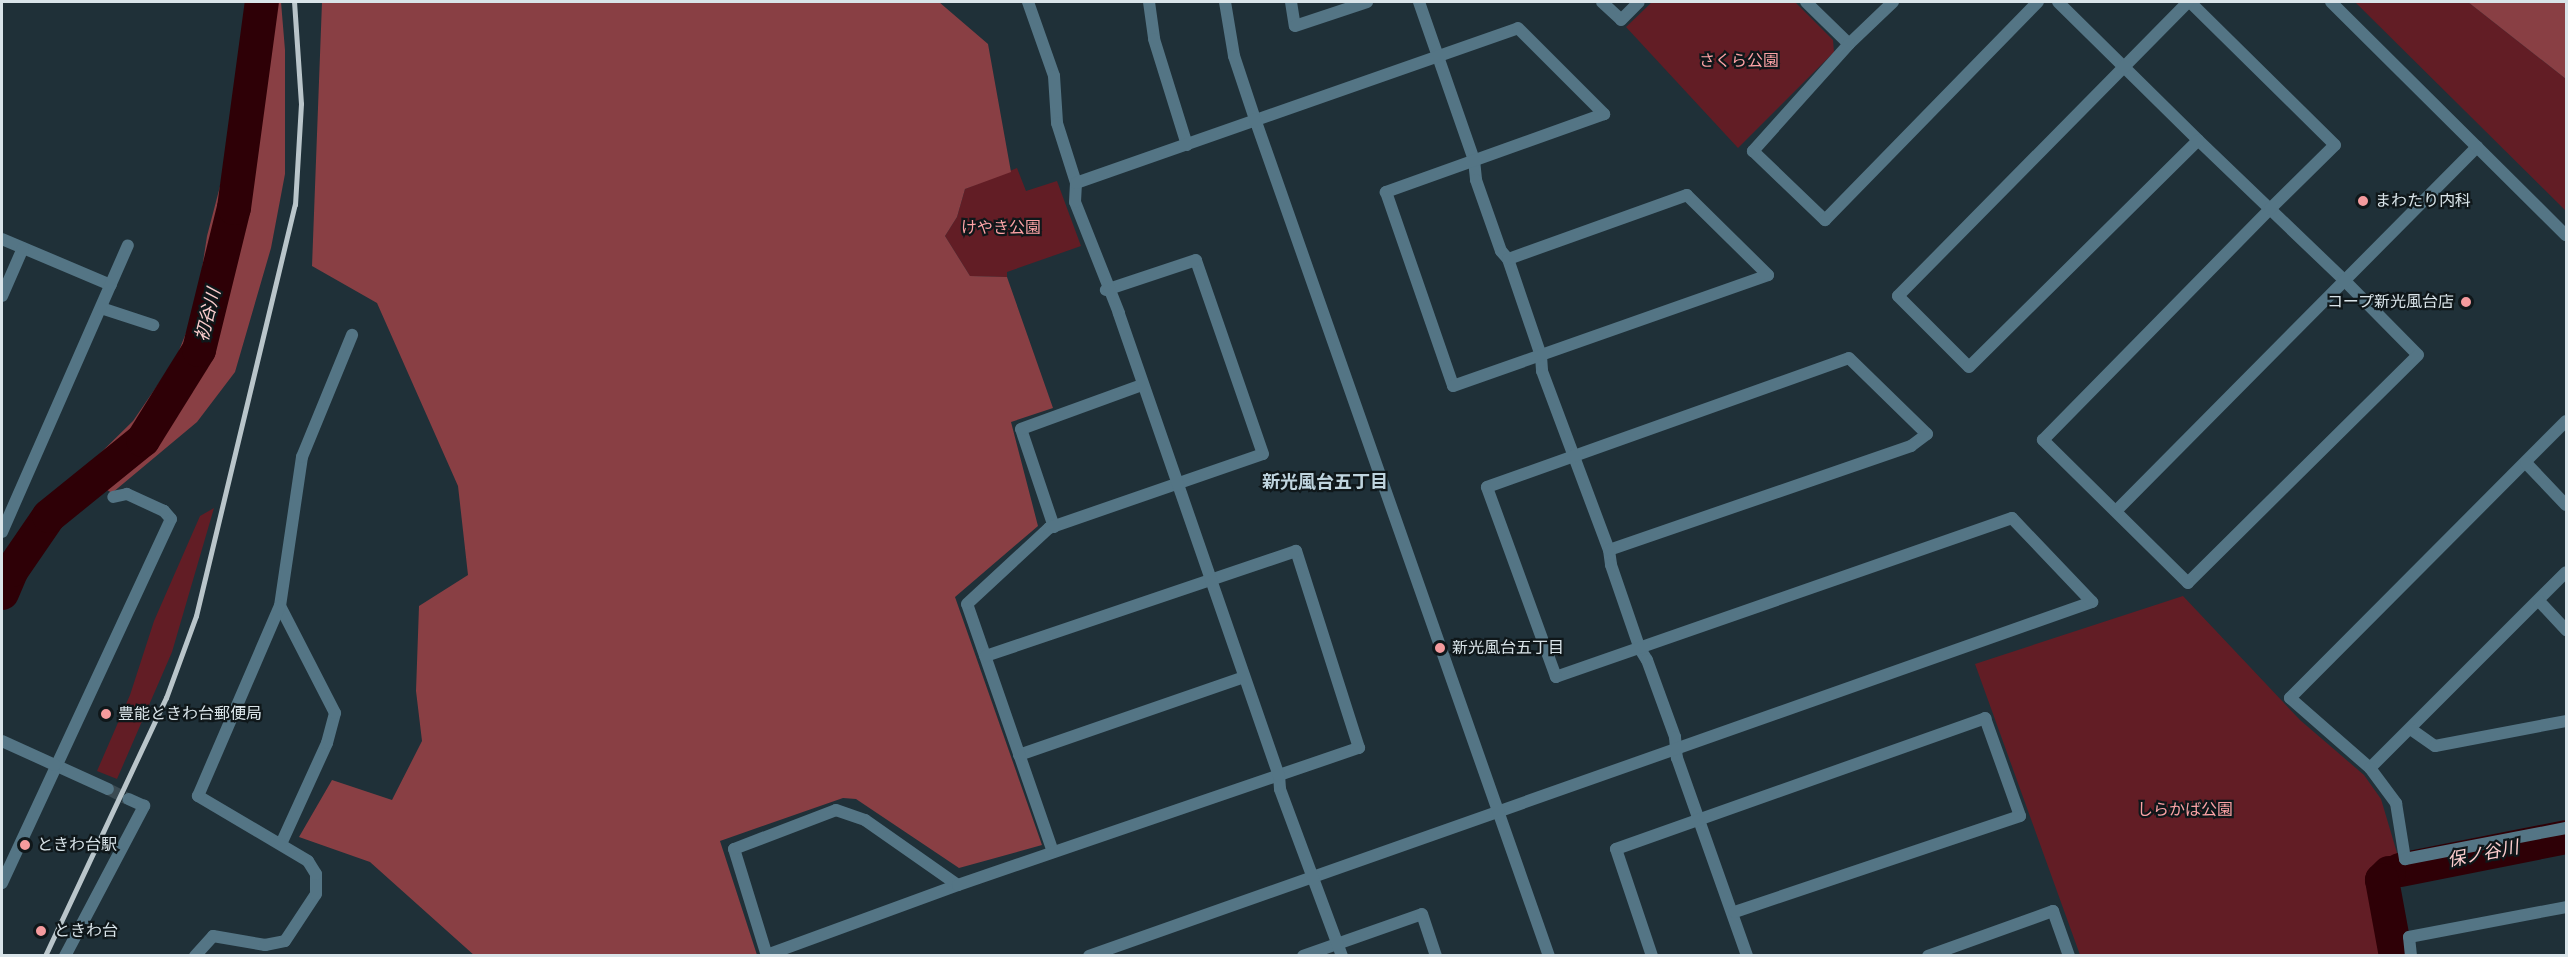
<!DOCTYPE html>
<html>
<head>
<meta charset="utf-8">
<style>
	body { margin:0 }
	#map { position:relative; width:2568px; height:957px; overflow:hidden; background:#1f3038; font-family:Jost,"Noto Sans JP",sans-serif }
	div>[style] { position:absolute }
	.green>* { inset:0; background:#621d25 }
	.forest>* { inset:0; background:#893f44 }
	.river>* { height:34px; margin:-17px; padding:0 17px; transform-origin:17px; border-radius:17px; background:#2e0006 }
	.minor-tunnel>* { height:12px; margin-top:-6px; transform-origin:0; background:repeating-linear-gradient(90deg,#3b4b53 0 12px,transparent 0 18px) }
	.minor>* { height:12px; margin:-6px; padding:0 6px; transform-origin:6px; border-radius:6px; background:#547585 }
	.tertiary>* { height:12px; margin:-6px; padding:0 6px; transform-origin:6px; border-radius:6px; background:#547585 }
	.rail>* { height:4.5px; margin:-2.25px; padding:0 2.25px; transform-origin:2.25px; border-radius:2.25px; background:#b9c5ca }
	.dots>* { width:16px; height:16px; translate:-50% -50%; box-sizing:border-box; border:3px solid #0f171a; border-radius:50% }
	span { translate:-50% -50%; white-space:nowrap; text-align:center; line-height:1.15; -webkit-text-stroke:4.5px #0f171a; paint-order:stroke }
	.park-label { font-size:16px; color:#fba2a5 }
	.poi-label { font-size:16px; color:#d9e4e9 }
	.left { translate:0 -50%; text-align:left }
	.right { translate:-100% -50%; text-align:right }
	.water-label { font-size:18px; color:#fccece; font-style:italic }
	.neighbourhood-label { font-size:18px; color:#bfd4de; font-weight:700 }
	.frame { position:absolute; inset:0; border:3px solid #d9e4e9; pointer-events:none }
</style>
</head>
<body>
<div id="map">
	<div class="green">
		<i style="clip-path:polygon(1652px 2px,1795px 2px,1833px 40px,1834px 52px,1738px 148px,1626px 27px)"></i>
		<i style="clip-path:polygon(2355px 2px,2468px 2px,2566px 79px,2566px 211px)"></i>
		<i style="clip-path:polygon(1017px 168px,1026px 191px,1057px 181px,1081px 246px,1007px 272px,1007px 277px,970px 276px,945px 236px,957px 217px,965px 189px)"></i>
		<i style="clip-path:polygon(214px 508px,172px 652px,117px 779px,97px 771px,130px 695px,154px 621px,200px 516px)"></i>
		<i style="clip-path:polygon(2183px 596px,2300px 720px,2364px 775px,2381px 799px,2400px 863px,2377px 878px,2391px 955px,2080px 955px,1975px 664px)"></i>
	</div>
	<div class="forest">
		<i style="clip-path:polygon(253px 2px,281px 2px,285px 50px,285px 174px,271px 248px,235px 372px,197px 422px,112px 493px,80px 473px,133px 421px,176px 358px,196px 308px,207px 236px,246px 87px)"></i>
		<i style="clip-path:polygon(322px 2px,939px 2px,988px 44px,1011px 172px,965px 189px,957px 217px,945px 236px,970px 276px,1007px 277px,1053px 408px,1011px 422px,1038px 526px,955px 597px,1042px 845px,959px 868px,856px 799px,843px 798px,720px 841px,757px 955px,475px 956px,370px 862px,299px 837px,332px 780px,392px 800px,422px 741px,416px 691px,419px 606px,468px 575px,458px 486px,377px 303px,312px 266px)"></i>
		<i style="clip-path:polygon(2468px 2px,2566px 2px,2566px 79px)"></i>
	</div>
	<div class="river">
		<i style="left:2px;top:593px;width:25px;rotate:-67deg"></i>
		<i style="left:12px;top:570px;width:65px;rotate:-55.6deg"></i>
		<i style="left:49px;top:516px;width:121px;rotate:-39deg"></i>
		<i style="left:143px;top:440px;width:106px;rotate:-58.1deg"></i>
		<i style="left:199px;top:350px;width:146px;rotate:-76.2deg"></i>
		<i style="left:234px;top:208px;width:208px;rotate:-82.3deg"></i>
		<i style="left:2400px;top:870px;width:169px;rotate:-11.2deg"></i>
		<i style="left:2389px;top:873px;width:10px;rotate:135deg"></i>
		<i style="left:2382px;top:880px;width:77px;rotate:79.6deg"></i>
	</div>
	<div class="minor-tunnel">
		<i style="left:108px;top:789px;width:22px;rotate:27deg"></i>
	</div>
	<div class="minor">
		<i style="left:1028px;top:2px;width:78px;rotate:70.6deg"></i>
		<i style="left:1054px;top:76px;width:47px;rotate:86.3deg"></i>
		<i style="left:1057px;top:123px;width:63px;rotate:72.4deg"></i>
		<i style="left:1149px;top:2px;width:37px;rotate:82deg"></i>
		<i style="left:1154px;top:39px;width:111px;rotate:72.7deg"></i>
		<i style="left:1291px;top:2px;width:24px;rotate:81deg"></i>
		<i style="left:1295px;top:26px;width:76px;rotate:-18.4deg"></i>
		<i style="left:1419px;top:2px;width:167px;rotate:70.8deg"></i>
		<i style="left:1474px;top:160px;width:20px;rotate:84deg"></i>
		<i style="left:1476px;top:180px;width:75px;rotate:70.6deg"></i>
		<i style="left:1501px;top:251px;width:11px;rotate:49deg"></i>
		<i style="left:1508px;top:259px;width:102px;rotate:71.2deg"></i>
		<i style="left:1541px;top:356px;width:15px;rotate:86deg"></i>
		<i style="left:1542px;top:371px;width:191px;rotate:69.5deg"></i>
		<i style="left:1609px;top:550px;width:15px;rotate:82deg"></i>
		<i style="left:1611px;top:565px;width:89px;rotate:71deg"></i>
		<i style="left:1640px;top:649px;width:13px;rotate:58deg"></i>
		<i style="left:1647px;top:660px;width:82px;rotate:70deg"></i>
		<i style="left:1675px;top:737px;width:21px;rotate:85deg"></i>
		<i style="left:1677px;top:758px;width:210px;rotate:70.5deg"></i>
		<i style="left:1602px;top:2px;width:26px;rotate:43deg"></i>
		<i style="left:1621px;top:20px;width:25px;rotate:-45deg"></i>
		<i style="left:1806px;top:2px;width:60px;rotate:44.3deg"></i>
		<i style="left:1849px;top:44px;width:61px;rotate:-43.7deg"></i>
		<i style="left:2058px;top:2px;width:197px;rotate:44.6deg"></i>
		<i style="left:2198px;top:140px;width:100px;rotate:43.8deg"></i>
		<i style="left:2270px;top:209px;width:103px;rotate:43.8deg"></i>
		<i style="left:2344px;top:280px;width:105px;rotate:45.4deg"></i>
		<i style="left:2418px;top:355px;width:324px;rotate:135.3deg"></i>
		<i style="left:2188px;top:583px;width:204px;rotate:-135.4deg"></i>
		<i style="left:2043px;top:440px;width:324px;rotate:-45.5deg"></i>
		<i style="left:2270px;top:209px;width:91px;rotate:-44.6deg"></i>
		<i style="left:2335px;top:145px;width:204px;rotate:-135.4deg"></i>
		<i style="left:2188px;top:2px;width:413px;rotate:134.6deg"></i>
		<i style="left:1898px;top:296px;width:100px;rotate:45deg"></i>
		<i style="left:1969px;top:367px;width:322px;rotate:-44.7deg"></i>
		<i style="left:1849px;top:44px;width:144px;rotate:131.9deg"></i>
		<i style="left:1753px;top:151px;width:100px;rotate:43.8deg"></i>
		<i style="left:1825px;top:220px;width:305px;rotate:-45.7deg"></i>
		<i style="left:2px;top:239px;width:118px;rotate:22.9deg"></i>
		<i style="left:2px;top:296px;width:52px;rotate:-66.4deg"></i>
		<i style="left:101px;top:308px;width:55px;rotate:18.1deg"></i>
		<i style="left:2566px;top:421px;width:391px;rotate:134.9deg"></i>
		<i style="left:2290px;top:698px;width:106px;rotate:41.2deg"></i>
		<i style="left:2370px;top:768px;width:277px;rotate:-45deg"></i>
		<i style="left:2526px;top:463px;width:58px;rotate:46.4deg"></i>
		<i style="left:2116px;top:511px;width:513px;rotate:-45.24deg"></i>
		<i style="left:1054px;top:527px;width:103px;rotate:-108.6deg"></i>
		<i style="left:1021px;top:429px;width:129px;rotate:-20deg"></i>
		<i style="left:2px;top:532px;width:313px;rotate:-66.3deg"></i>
		<i style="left:2539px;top:601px;width:40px;rotate:47deg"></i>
		<i style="left:2412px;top:730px;width:28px;rotate:35deg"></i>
		<i style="left:2435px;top:746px;width:133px;rotate:-10.8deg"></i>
		<i style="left:1019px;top:755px;width:238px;rotate:-19.1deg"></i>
		<i style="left:55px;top:765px;width:58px;rotate:24.4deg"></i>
		<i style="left:2370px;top:768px;width:44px;rotate:53.4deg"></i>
		<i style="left:2396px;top:803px;width:57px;rotate:80.9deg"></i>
		<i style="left:2405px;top:859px;width:164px;rotate:-10.9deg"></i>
		<i style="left:281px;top:844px;width:111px;rotate:-65.5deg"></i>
		<i style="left:327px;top:743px;width:31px;rotate:-75deg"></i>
		<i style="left:335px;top:713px;width:120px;rotate:-117.2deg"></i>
		<i style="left:280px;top:606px;width:151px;rotate:-81.6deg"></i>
		<i style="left:302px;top:457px;width:132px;rotate:-67.7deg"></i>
		<i style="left:1053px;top:852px;width:262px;rotate:-109.1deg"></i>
		<i style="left:967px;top:604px;width:112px;rotate:-42.8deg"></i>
		<i style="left:1049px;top:528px;width:226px;rotate:-19.1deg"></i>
		<i style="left:1263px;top:454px;width:205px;rotate:-109.1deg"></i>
		<i style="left:1196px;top:260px;width:95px;rotate:161.6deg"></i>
		<i style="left:2px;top:883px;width:401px;rotate:-65.1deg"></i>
		<i style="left:171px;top:519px;width:11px;rotate:-131deg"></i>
		<i style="left:164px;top:511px;width:41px;rotate:-155.3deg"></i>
		<i style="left:127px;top:494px;width:14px;rotate:168deg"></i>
		<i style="left:767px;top:955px;width:203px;rotate:-20.1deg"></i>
		<i style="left:65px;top:956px;width:170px;rotate:-62.2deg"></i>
		<i style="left:144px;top:806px;width:17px;rotate:-156deg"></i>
		<i style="left:195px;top:956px;width:27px;rotate:-48deg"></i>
		<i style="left:213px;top:936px;width:53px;rotate:9.8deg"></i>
		<i style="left:265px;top:945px;width:20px;rotate:-11deg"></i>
		<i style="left:285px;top:941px;width:56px;rotate:-56.6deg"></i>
		<i style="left:316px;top:894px;width:20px;rotate:-90deg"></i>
		<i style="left:316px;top:874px;width:15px;rotate:-122deg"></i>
		<i style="left:308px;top:861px;width:128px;rotate:-149.4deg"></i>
		<i style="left:198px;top:796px;width:207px;rotate:-66.7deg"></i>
		<i style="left:767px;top:956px;width:112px;rotate:-107.1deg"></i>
		<i style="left:734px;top:849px;width:109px;rotate:-20.9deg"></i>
		<i style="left:836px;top:810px;width:31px;rotate:19deg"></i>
		<i style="left:865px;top:820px;width:113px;rotate:35deg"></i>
		<i style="left:958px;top:885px;width:424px;rotate:-18.9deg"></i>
		<i style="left:1359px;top:748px;width:207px;rotate:-107.7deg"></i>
		<i style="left:1296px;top:551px;width:328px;rotate:161.3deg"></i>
		<i style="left:1089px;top:956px;width:1064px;rotate:-19.44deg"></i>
		<i style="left:2092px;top:602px;width:116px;rotate:-133.6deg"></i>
		<i style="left:2012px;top:518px;width:483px;rotate:160.8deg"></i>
		<i style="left:1556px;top:677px;width:202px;rotate:-110deg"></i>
		<i style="left:1487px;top:487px;width:384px;rotate:-19.6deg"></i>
		<i style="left:1849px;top:358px;width:109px;rotate:44.3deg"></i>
		<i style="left:1927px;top:434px;width:20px;rotate:143deg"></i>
		<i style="left:1911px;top:446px;width:319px;rotate:161deg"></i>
		<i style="left:1303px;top:956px;width:126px;rotate:-19.4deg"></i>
		<i style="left:1422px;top:914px;width:44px;rotate:71.6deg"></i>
		<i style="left:1342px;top:956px;width:178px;rotate:-110.4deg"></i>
		<i style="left:1280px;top:789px;width:13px;rotate:-94deg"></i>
		<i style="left:1279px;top:776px;width:490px;rotate:-109.1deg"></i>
		<i style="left:1119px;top:313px;width:119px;rotate:-111.6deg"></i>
		<i style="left:1075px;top:202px;width:19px;rotate:-87deg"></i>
		<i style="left:1076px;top:183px;width:468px;rotate:-19.3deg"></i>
		<i style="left:1518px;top:28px;width:122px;rotate:45deg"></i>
		<i style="left:1604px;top:114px;width:232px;rotate:160.3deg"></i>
		<i style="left:1386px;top:192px;width:205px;rotate:70.9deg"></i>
		<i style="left:1453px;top:386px;width:334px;rotate:-19.4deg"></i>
		<i style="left:1768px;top:275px;width:114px;rotate:-135.4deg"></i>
		<i style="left:1687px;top:195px;width:190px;rotate:160.3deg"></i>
		<i style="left:1652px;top:956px;width:113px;rotate:-108.6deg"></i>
		<i style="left:1616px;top:849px;width:392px;rotate:-19.5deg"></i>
		<i style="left:1985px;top:718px;width:104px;rotate:70.3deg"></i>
		<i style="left:2020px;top:816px;width:301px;rotate:161.4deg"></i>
		<i style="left:1928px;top:956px;width:133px;rotate:-19.8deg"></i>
		<i style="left:2053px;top:911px;width:48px;rotate:70.4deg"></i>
		<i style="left:2411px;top:956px;width:19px;rotate:-96deg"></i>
		<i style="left:2409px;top:937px;width:160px;rotate:-10.8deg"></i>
	</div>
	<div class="tertiary">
		<i style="left:1225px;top:2px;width:55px;rotate:80.5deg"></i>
		<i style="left:1234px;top:56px;width:66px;rotate:71.6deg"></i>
		<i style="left:1255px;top:119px;width:887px;rotate:70.65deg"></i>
		<i style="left:2331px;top:2px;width:331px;rotate:44.8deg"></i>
		<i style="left:2px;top:741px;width:58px;rotate:24.4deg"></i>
	</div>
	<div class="rail">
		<i style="left:45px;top:956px;width:285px;rotate:-64.9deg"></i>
		<i style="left:166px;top:698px;width:87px;rotate:-69.9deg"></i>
		<i style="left:196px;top:616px;width:423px;rotate:-76.5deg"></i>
		<i style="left:295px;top:205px;width:101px;rotate:-86.6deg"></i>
		<i style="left:301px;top:104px;width:102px;rotate:-93.9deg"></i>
	</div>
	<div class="dots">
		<i style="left:2363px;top:201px;background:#f59b9e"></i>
		<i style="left:2466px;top:302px;background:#f59b9e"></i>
		<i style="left:1440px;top:648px;background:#f59b9e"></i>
		<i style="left:106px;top:714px;background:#f59b9e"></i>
		<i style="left:25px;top:845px;background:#f59b9e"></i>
		<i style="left:41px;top:931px;background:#f59b9e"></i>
	</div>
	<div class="park-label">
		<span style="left:1739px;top:61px">さくら公園</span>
		<span style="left:1001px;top:228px">けやき公園</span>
		<span style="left:2185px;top:810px">しらかば公園</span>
	</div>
	<div class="poi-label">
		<span class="left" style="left:2375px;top:201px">まわたり内科</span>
		<span class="right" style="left:2454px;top:302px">コープ新光風台店</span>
		<span class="left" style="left:1452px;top:648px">新光風台五丁目</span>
		<span class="left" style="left:118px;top:714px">豊能ときわ台郵便局</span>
		<span class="left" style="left:37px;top:845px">ときわ台駅</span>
		<span class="left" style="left:54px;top:931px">ときわ台</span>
	</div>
	<div class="water-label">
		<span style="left:208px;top:315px;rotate:-76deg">初谷川</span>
		<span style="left:2483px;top:854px;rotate:-11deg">保ノ谷川</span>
	</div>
	<div class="neighbourhood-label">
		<span style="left:1325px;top:482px">新光風台五丁目</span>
	</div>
	<div class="frame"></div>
</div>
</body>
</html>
